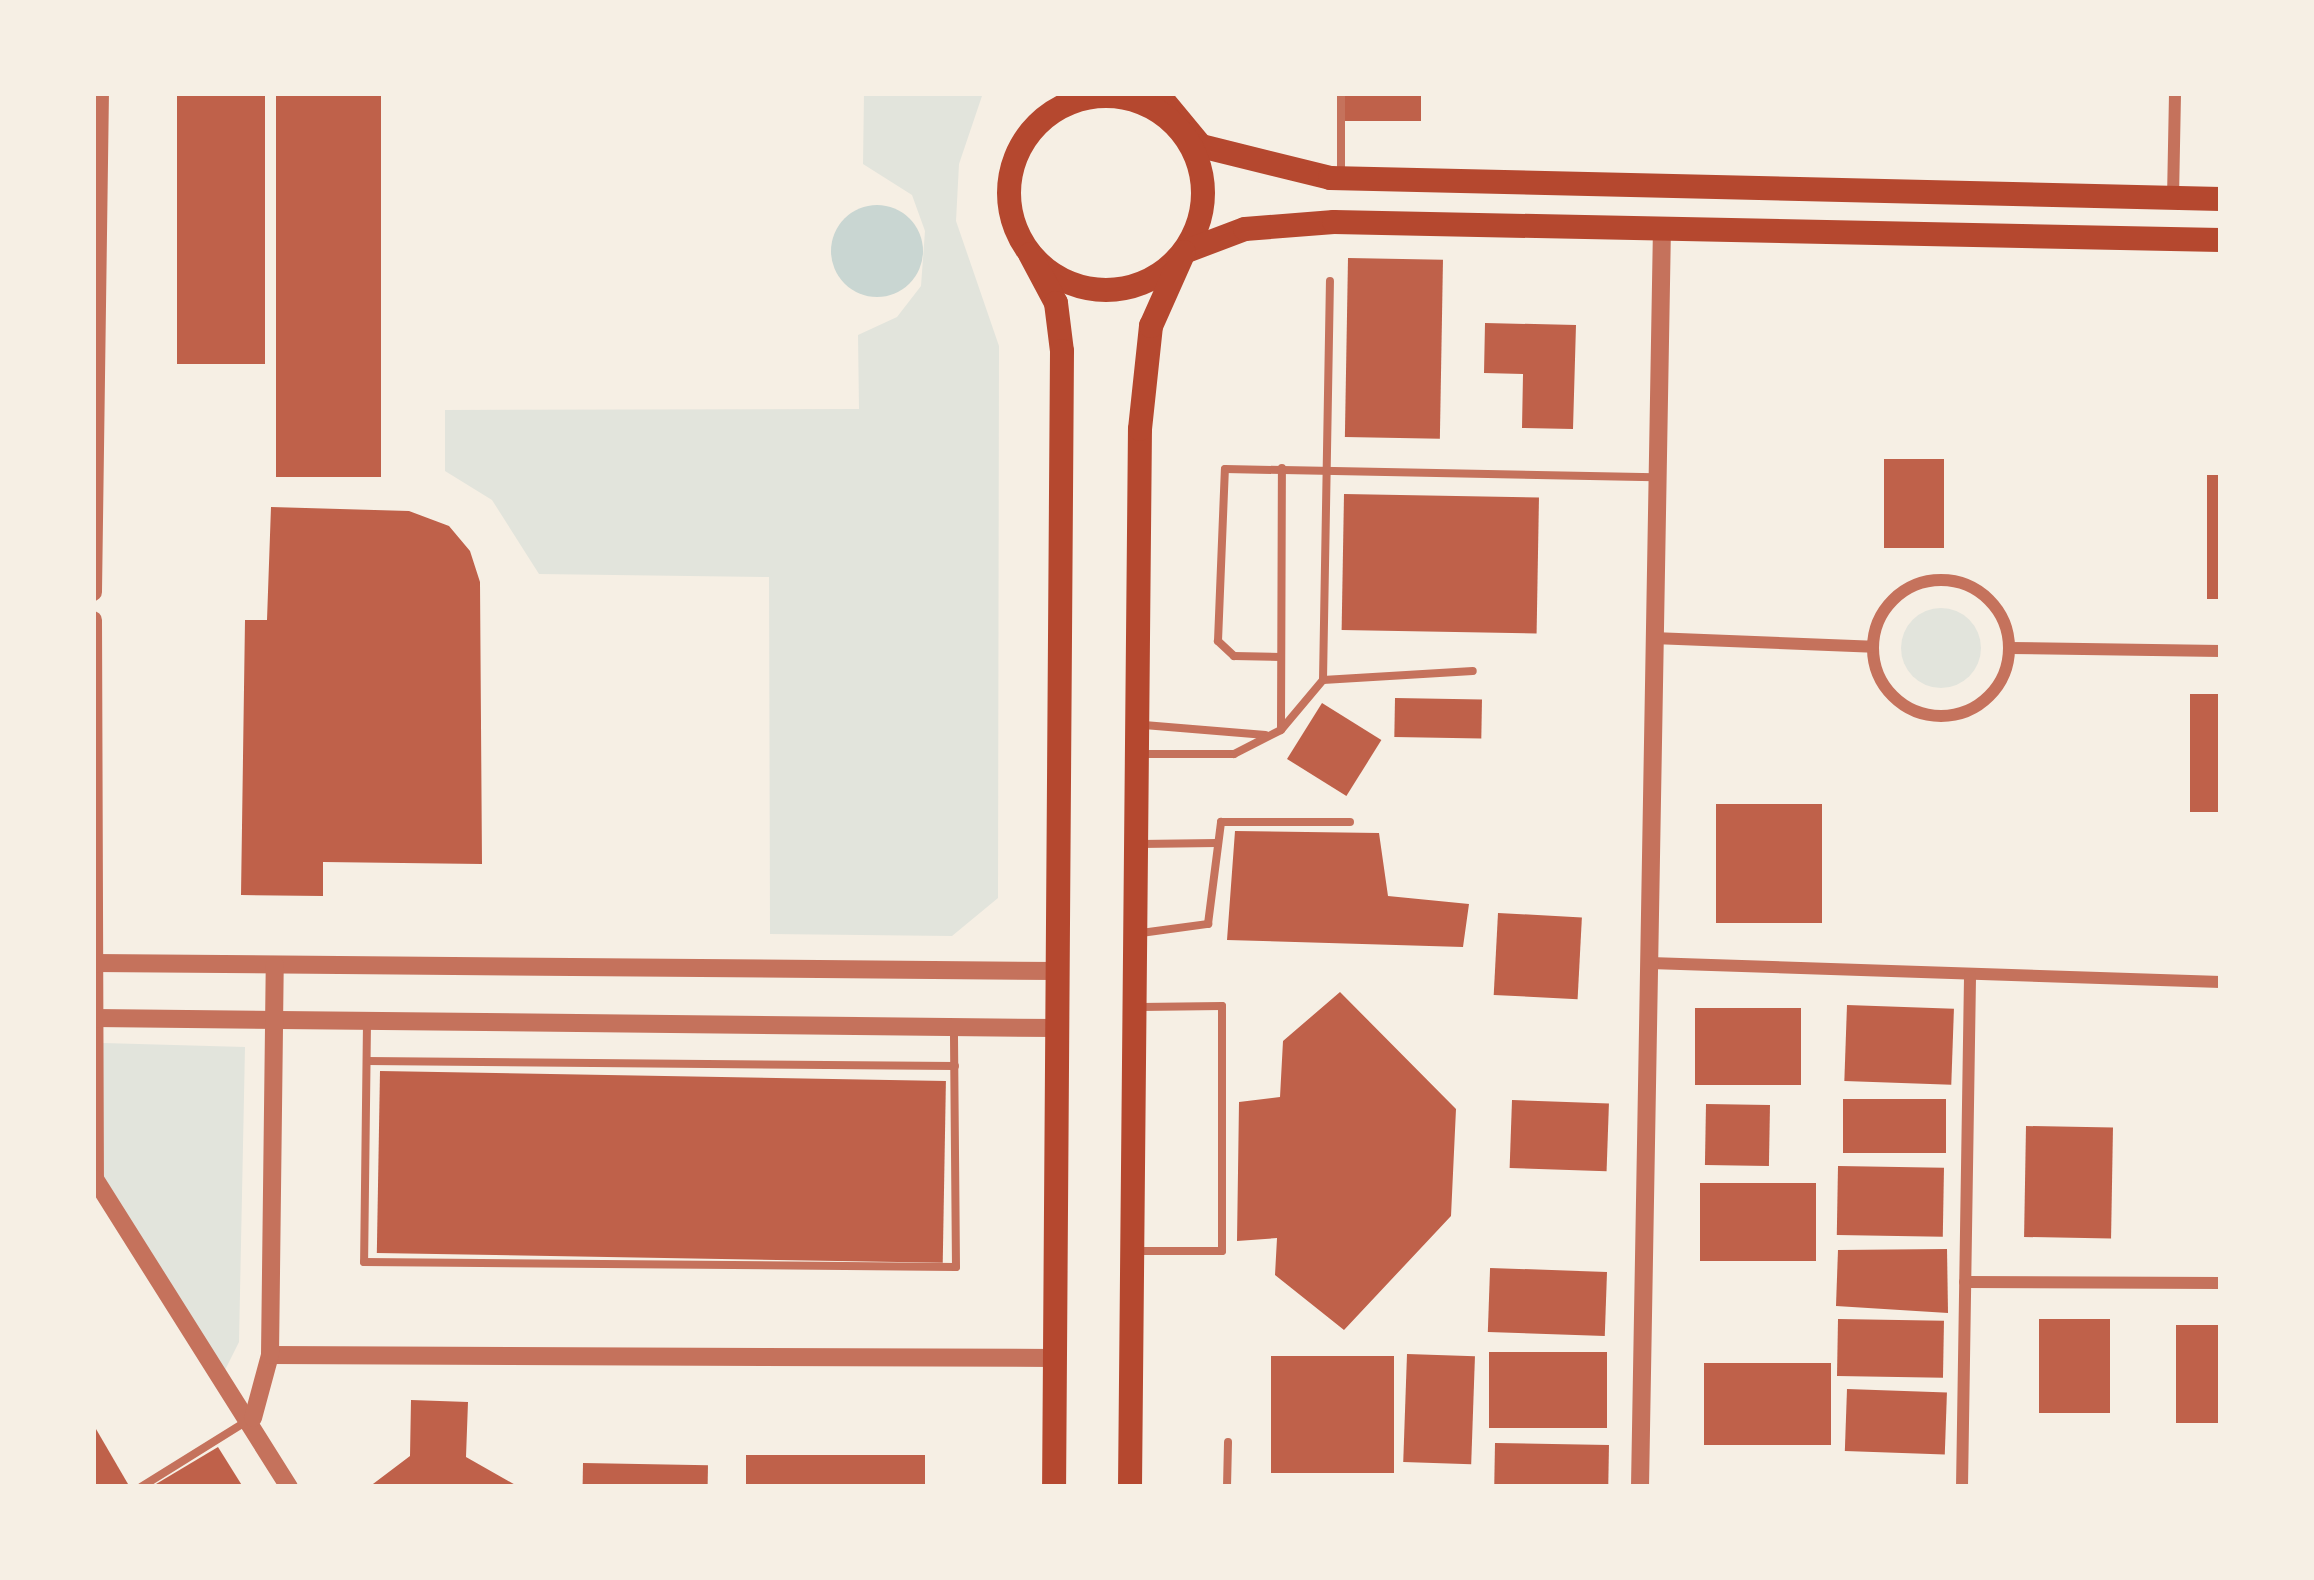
<!DOCTYPE html>
<html>
<head>
<meta charset="utf-8">
<style>
	body { margin:0 }
	#map { position:relative; width:2314px; height:1580px; overflow:hidden; background:#f6efe4; font-family:Rubik,sans-serif }
	div>[style] { position:absolute }
	.green>* { inset:0; background:#e2e4dc }
	.round { border-radius:50% }
	.water>* { inset:0; background:#c9d6d2 }
	.building>* { inset:0; background:#bf614a; transform-origin:0 0 }
	.service>* { height:8px; margin:-4px; padding:0 4px; transform-origin:4px; border-radius:4px; background:#c5725c }
	.minor>* { height:12px; margin:-6px; padding:0 6px; transform-origin:6px; border-radius:6px; background:#c5725c }
	.minor>.ring { margin:-6px; padding:0; box-sizing:content-box; background:none; border:12px solid #c5725c; border-radius:50% }
	.tertiary>* { height:18px; margin:-9px; padding:0 9px; transform-origin:9px; border-radius:9px; background:#c5725c }
	.primary>* { height:24px; margin:-12px; padding:0 12px; transform-origin:12px; border-radius:12px; background:#b5482f }
	.primary>.ring { margin:-12px; padding:0; box-sizing:content-box; background:none; border:24px solid #b5482f; border-radius:50% }
	span { translate:-50% -50%; white-space:nowrap; text-align:center; line-height:1.15; -webkit-text-stroke:9px #f6efe4; paint-order:stroke }
	.frame { position:absolute; inset:0; border:96px solid #f6efe4; pointer-events:none }
</style>
</head>
<body>
<div id="map">
	<div class="green">
		<i style="clip-path:polygon(864px 93px,983px 93px,959px 164px,956px 221px,999px 346px,998px 898px,952px 936px,770px 934px,769px 577px,539px 574px,492px 500px,445px 471px,445px 410px,859px 409px,858px 335px,897px 317px,921px 286px,925px 231px,912px 195px,863px 164px)"></i>
		<i class="round" style="left:1901px;top:608px;width:80px;height:80px"></i>
		<i style="clip-path:polygon(103px 1043px,245px 1047px,239px 1342px,225px 1370px,102px 1177px)"></i>
	</div>
	<div class="water">
		<i class="round" style="left:831px;top:205px;width:92px;height:92px"></i>
	</div>
	<div class="building">
		<i style="left:177px;top:93px;width:88px;height:271px"></i>
		<i style="left:276px;top:93px;width:105px;height:384px"></i>
		<i style="left:1345px;top:93px;width:76px;height:28px"></i>
		<i style="left:1348px;top:258px;width:95px;height:179px;rotate:1deg"></i>
		<i style="clip-path:polygon(1485px 323px,1576px 325px,1573px 429px,1522px 428px,1523px 374px,1484px 373px)"></i>
		<i style="left:1944px;top:459px;width:89px;height:60px;rotate:90deg"></i>
		<i style="left:2207px;top:475px;width:14px;height:124px"></i>
		<i style="left:1344px;top:494px;width:195px;height:136px;rotate:1deg"></i>
		<i style="clip-path:polygon(271px 507px,409px 511px,449px 526px,470px 551px,480px 582px,482px 864px,323px 862px,323px 896px,241px 895px,245px 620px,267px 620px)"></i>
		<i style="left:2190px;top:694px;width:31px;height:118px"></i>
		<i style="left:1395px;top:698px;width:87px;height:39px;rotate:1deg"></i>
		<i style="left:1322px;top:703px;width:70px;height:66px;rotate:32deg"></i>
		<i style="left:1716px;top:804px;width:106px;height:119px"></i>
		<i style="clip-path:polygon(1235px 831px,1379px 833px,1388px 896px,1469px 904px,1463px 947px,1227px 940px)"></i>
		<i style="left:1498px;top:913px;width:84px;height:82px;rotate:3deg"></i>
		<i style="clip-path:polygon(1340px 992px,1456px 1109px,1451px 1216px,1344px 1330px,1275px 1275px,1277px 1238px,1237px 1241px,1239px 1102px,1280px 1097px,1283px 1041px)"></i>
		<i style="left:1847px;top:1005px;width:107px;height:76px;rotate:2deg"></i>
		<i style="left:1695px;top:1008px;width:106px;height:77px"></i>
		<i style="left:380px;top:1071px;width:566px;height:182px;rotate:1deg"></i>
		<i style="left:1843px;top:1099px;width:103px;height:54px"></i>
		<i style="left:1512px;top:1100px;width:97px;height:68px;rotate:2deg"></i>
		<i style="left:1706px;top:1104px;width:64px;height:61px;rotate:1deg"></i>
		<i style="left:2026px;top:1126px;width:87px;height:111px;rotate:1deg"></i>
		<i style="left:1838px;top:1166px;width:106px;height:69px;rotate:1deg"></i>
		<i style="left:1700px;top:1183px;width:116px;height:78px"></i>
		<i style="clip-path:polygon(1947px 1249px,1948px 1313px,1836px 1306px,1838px 1250px)"></i>
		<i style="left:1607px;top:1272px;width:64px;height:117px;rotate:92deg"></i>
		<i style="left:1838px;top:1319px;width:106px;height:57px;rotate:1deg"></i>
		<i style="left:2039px;top:1319px;width:71px;height:94px"></i>
		<i style="left:2176px;top:1325px;width:45px;height:98px"></i>
		<i style="left:1489px;top:1352px;width:118px;height:76px"></i>
		<i style="left:1407px;top:1354px;width:68px;height:108px;rotate:2deg"></i>
		<i style="left:1271px;top:1356px;width:123px;height:117px"></i>
		<i style="left:1831px;top:1363px;width:82px;height:127px;rotate:90deg"></i>
		<i style="left:1847px;top:1389px;width:100px;height:62px;rotate:2deg"></i>
		<i style="clip-path:polygon(411px 1400px,468px 1402px,466px 1457px,519px 1487px,369px 1487px,410px 1456px)"></i>
		<i style="clip-path:polygon(96px 1429px,128px 1484px,123px 1487px,93px 1487px)"></i>
		<i style="left:1495px;top:1443px;width:114px;height:44px;rotate:1deg"></i>
		<i style="clip-path:polygon(218px 1447px,243px 1487px,151px 1487px)"></i>
		<i style="left:746px;top:1455px;width:179px;height:32px"></i>
		<i style="left:583px;top:1463px;width:125px;height:24px;rotate:1deg"></i>
	</div>
	<div class="service">
		<i style="left:1341px;top:93px;width:82px;rotate:90deg"></i>
		<i style="left:1281px;top:657px;width:47px;rotate:-178.8deg"></i>
		<i style="left:1234px;top:656px;width:22px;rotate:-137deg"></i>
		<i style="left:1218px;top:641px;width:172px;rotate:-87.7deg"></i>
		<i style="left:1225px;top:469px;width:430px;rotate:1.1deg"></i>
		<i style="left:1323px;top:680px;width:150px;rotate:-3.4deg"></i>
		<i style="left:1144px;top:725px;width:122px;rotate:4.7deg"></i>
		<i style="left:1281px;top:729px;width:261px;rotate:-89.8deg"></i>
		<i style="left:1141px;top:754px;width:93px"></i>
		<i style="left:1234px;top:754px;width:53px;rotate:-27.1deg"></i>
		<i style="left:1281px;top:730px;width:65px;rotate:-50deg"></i>
		<i style="left:1323px;top:680px;width:399px;rotate:-89deg"></i>
		<i style="left:1140px;top:844px;width:77px;rotate:-0.7deg"></i>
		<i style="left:1141px;top:933px;width:68px;rotate:-7.7deg"></i>
		<i style="left:1208px;top:924px;width:103px;rotate:-82.7deg"></i>
		<i style="left:1221px;top:822px;width:129px"></i>
		<i style="left:367px;top:1023px;width:239px;rotate:90.7deg"></i>
		<i style="left:364px;top:1262px;width:592px;rotate:0.48deg"></i>
		<i style="left:956px;top:1267px;width:239px;rotate:-90.5deg"></i>
		<i style="left:367px;top:1061px;width:588px;rotate:0.49deg"></i>
		<i style="left:1138px;top:1251px;width:84px"></i>
		<i style="left:1222px;top:1251px;width:245px;rotate:-90deg"></i>
		<i style="left:1222px;top:1006px;width:82px;rotate:179.3deg"></i>
		<i style="left:141px;top:1487px;width:125px;rotate:-31.9deg"></i>
		<i style="left:1227px;top:1487px;width:45px;rotate:-88.7deg"></i>
	</div>
	<div class="minor">
		<i style="left:2173px;top:198px;width:105px;rotate:-88.9deg"></i>
		<i class="ring" style="left:1873px;top:580px;width:124px;height:124px"></i>
		<i style="left:1653px;top:638px;width:220px;rotate:2.3deg"></i>
		<i style="left:2010px;top:648px;width:211px;rotate:0.8deg"></i>
		<i style="left:1650px;top:963px;width:571px;rotate:1.91deg"></i>
		<i style="left:1965px;top:1282px;width:256px;rotate:0.2deg"></i>
		<i style="left:1962px;top:1487px;width:511px;rotate:-89.1deg"></i>
	</div>
	<div class="tertiary">
		<i style="left:93px;top:592px;width:499px;rotate:-89.2deg"></i>
		<i style="left:93px;top:620px;width:559px;rotate:89.8deg"></i>
		<i style="left:95px;top:1179px;width:364px;rotate:57.8deg"></i>
		<i style="left:94px;top:963px;width:963px;rotate:0.48deg"></i>
		<i style="left:95px;top:1018px;width:962px;rotate:0.6deg"></i>
		<i style="left:270px;top:1355px;width:784px;rotate:0.22deg"></i>
		<i style="left:253px;top:1418px;width:65px;rotate:-74.9deg"></i>
		<i style="left:270px;top:1355px;width:390px;rotate:-89.3deg"></i>
		<i style="left:1640px;top:1487px;width:1258px;rotate:-89deg"></i>
	</div>
	<div class="primary">
		<i style="left:1157px;top:93px;width:69px;rotate:50.3deg"></i>
		<i style="left:1201px;top:146px;width:133px;rotate:13.9deg"></i>
		<i style="left:1330px;top:178px;width:891px;rotate:1.35deg"></i>
		<i class="ring" style="left:1009px;top:96px;width:170px;height:170px"></i>
		<i style="left:1184px;top:252px;width:65px;rotate:-20.7deg"></i>
		<i style="left:1245px;top:229px;width:89px;rotate:-4.5deg"></i>
		<i style="left:1334px;top:222px;width:887px;rotate:1.16deg"></i>
		<i style="left:1030px;top:254px;width:55px;rotate:62deg"></i>
		<i style="left:1056px;top:303px;width:48px;rotate:82.9deg"></i>
		<i style="left:1062px;top:351px;width:1136px;rotate:90.4deg"></i>
		<i style="left:1130px;top:1487px;width:1058px;rotate:-89.46deg"></i>
		<i style="left:1140px;top:429px;width:104px;rotate:-83.9deg"></i>
		<i style="left:1151px;top:326px;width:81px;rotate:-66deg"></i>
	</div>
	<div class="frame"></div>
</div>
</body>
</html>
